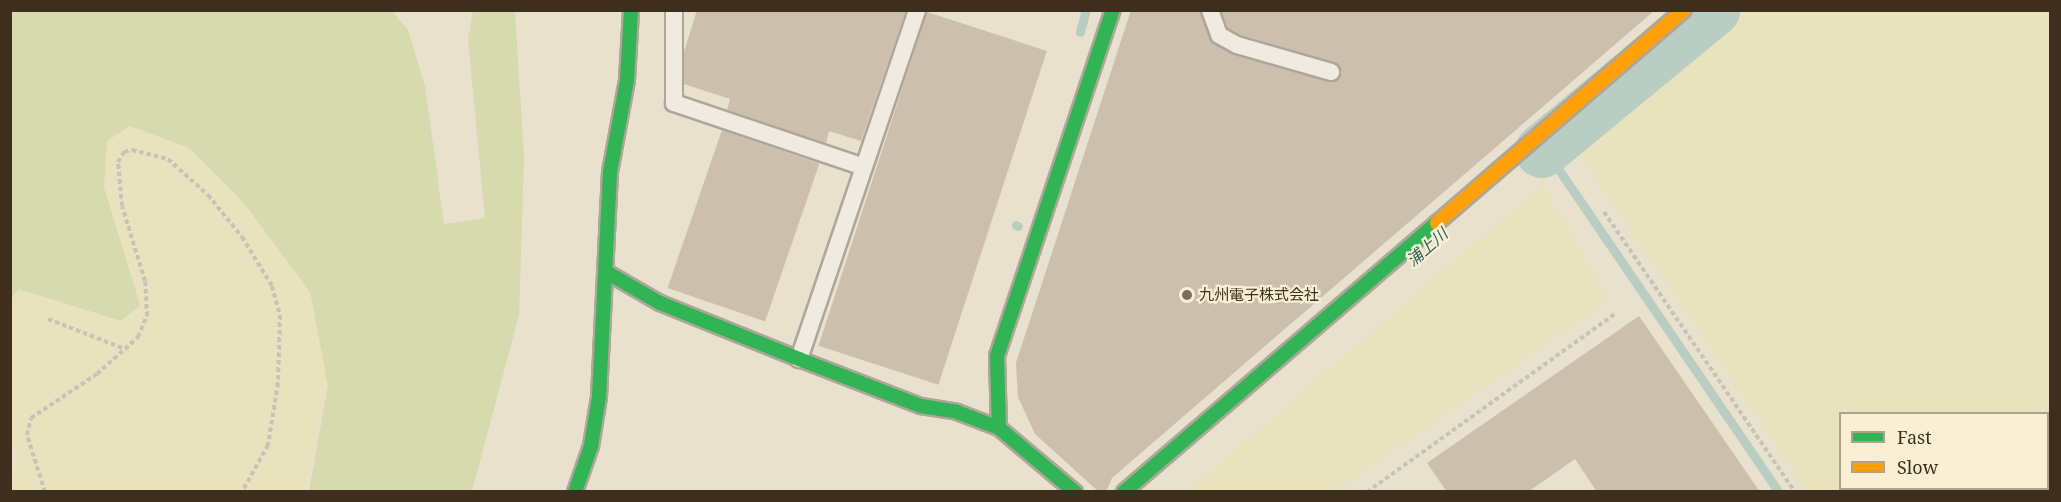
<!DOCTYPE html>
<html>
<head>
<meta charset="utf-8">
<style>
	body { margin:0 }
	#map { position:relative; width:2061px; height:502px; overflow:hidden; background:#e8e1ce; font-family:"Noto Serif","Noto Sans JP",serif }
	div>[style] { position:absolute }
	.farmland>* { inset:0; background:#e9e2be }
	.green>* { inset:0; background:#d7d9af }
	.stream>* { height:9px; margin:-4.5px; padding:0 4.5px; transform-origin:4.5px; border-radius:4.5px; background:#bacdc2 }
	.river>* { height:54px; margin:-27px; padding:0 27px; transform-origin:27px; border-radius:27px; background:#bacdc2 }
	.building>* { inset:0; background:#ccbfae; transform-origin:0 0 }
	.path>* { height:4px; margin-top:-2px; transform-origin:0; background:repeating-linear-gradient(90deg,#c9c2b7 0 4.5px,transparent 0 7.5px) }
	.roads { filter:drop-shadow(2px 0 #aea697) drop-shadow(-2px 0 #aea697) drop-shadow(0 2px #aea697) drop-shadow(0 -2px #aea697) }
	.lane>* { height:16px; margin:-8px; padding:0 8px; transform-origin:8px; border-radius:8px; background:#efebe1 }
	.fast>* { height:14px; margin:-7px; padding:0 7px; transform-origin:7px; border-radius:7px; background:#30b455 }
	.slow>* { height:14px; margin:-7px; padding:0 7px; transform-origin:7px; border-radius:7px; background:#ff9f0a }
	.dots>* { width:16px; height:16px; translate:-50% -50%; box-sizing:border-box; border:3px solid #f9f0d4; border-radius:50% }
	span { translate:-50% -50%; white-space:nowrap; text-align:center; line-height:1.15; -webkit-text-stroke:4.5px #f9f0d4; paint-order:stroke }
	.poi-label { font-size:15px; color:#3e2e1d }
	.left { translate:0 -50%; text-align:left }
	.water-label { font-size:16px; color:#2b5f5e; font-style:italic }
	.frame { position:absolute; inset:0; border:12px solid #3e2e1d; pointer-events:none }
	.legend { position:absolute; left:1839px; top:412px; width:210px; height:78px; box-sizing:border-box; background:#f9f0d4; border:2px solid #aea28b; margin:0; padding:8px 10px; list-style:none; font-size:18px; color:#3e2e1d }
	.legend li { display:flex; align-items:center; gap:12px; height:30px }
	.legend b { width:30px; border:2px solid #aea28b }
</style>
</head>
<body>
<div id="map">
	<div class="farmland">
		<i style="clip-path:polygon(evenodd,1732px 11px,2050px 11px,2050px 491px,1806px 491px,1579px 155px,1732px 11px,1840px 414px,2048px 414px,2048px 488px,1840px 488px,1840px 414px)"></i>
		<i style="clip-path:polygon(130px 126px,189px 148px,244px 203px,310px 292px,328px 385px,305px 491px,11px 491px,10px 468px,19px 461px,11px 446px,11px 299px,19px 289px,121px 321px,140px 306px,104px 187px,107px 141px)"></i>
		<i style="clip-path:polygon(1543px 183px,1610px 300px,1337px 491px,1187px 491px)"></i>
	</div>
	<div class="green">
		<i style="clip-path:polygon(11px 10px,392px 11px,408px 30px,425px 86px,444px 224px,485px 218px,468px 40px,473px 11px,515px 11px,524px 158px,519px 315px,472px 491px,309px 491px,328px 385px,310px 292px,244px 203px,189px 148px,130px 126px,107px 141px,104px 187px,140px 305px,121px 321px,19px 289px,11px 299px)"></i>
	</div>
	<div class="stream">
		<i style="left:1080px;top:32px;width:23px;rotate:-75deg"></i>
		<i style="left:1557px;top:167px;width:394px;rotate:55.7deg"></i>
		<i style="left:1016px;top:225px;width:2px;rotate:27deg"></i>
	</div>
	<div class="river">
		<i style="left:1542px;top:151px;width:222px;rotate:-39.5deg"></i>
	</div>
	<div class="building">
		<i style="clip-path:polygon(697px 10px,906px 10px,861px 141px,829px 131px,826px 143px,727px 110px,730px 99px,684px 84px,684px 52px)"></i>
		<i style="clip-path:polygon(1131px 10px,1200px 10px,1210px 39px,1232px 54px,1333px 82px,1341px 74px,1338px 64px,1241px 35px,1228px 28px,1221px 10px,1655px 10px,1112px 478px,1106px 492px,1099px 492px,1035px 434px,1018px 397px,1016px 363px)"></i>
		<i style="left:927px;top:12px;width:126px;height:351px;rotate:18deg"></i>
		<i style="left:722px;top:130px;width:103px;height:167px;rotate:19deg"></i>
		<i style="clip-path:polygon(1639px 316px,1760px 492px,1597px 492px,1575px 459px,1528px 492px,1447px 492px,1427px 463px)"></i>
	</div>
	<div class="path">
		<i style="left:1604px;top:212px;width:339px;rotate:55.7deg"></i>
		<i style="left:48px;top:319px;width:83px;rotate:21.3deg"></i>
		<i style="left:45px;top:492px;width:60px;rotate:-107.5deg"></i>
		<i style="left:27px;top:435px;width:17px;rotate:-77deg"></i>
		<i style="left:31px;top:418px;width:79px;rotate:-33.7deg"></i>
		<i style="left:97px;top:374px;width:38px;rotate:-42deg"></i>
		<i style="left:125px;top:349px;width:18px;rotate:-43deg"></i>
		<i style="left:138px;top:337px;width:23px;rotate:-67deg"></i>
		<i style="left:147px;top:316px;width:35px;rotate:-93deg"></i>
		<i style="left:145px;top:281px;width:78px;rotate:-107deg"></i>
		<i style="left:122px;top:206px;width:44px;rotate:-95.2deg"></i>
		<i style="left:118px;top:162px;width:12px;rotate:-59deg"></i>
		<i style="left:124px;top:152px;width:8px;rotate:-14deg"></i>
		<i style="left:132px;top:150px;width:37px;rotate:14deg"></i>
		<i style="left:168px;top:159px;width:54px;rotate:42deg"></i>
		<i style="left:208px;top:195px;width:54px;rotate:51deg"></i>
		<i style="left:242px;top:237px;width:57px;rotate:58.5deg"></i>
		<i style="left:272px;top:286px;width:30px;rotate:75deg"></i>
		<i style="left:280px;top:315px;width:68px;rotate:91.7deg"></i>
		<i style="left:278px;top:383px;width:63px;rotate:99.2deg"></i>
		<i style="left:268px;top:445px;width:54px;rotate:119deg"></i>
		<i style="left:1367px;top:492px;width:307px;rotate:-35.7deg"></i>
	</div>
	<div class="roads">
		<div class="lane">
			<i style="left:674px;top:10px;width:93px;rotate:90deg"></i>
			<i style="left:674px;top:103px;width:200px;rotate:18.6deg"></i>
			<i style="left:1210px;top:10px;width:27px;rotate:70deg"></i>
			<i style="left:1219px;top:35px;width:21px;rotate:29deg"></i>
			<i style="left:1237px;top:45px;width:98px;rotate:16deg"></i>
			<i style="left:799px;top:359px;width:368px;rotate:-71.3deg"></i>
		</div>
		<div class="fast">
			<i style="left:608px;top:273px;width:60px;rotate:30deg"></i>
			<i style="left:660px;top:303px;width:150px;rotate:21.9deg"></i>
			<i style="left:799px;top:359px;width:131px;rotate:21.1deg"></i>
			<i style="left:921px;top:406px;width:36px;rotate:9deg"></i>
			<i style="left:957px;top:412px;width:45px;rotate:20.9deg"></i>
			<i style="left:575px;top:492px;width:49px;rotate:-70.8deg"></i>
			<i style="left:591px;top:446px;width:50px;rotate:-80.7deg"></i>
			<i style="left:599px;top:397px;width:225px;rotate:-87.2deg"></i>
			<i style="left:610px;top:172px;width:94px;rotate:-79.5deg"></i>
			<i style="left:627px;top:80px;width:70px;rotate:-86.7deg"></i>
			<i style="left:1075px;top:492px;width:99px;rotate:-139.9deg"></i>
			<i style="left:999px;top:428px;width:72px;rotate:-91.6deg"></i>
			<i style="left:997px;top:356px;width:365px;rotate:-71.5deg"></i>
			<i style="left:1124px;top:492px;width:413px;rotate:-40.7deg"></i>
		</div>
		<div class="slow">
			<i style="left:1437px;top:223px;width:326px;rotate:-40.8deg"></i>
		</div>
	</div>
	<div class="dots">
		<i style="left:1187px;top:295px;background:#7a6d5b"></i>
	</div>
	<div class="poi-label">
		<span class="left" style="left:1199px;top:295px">九州電子株式会社</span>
	</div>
	<div class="water-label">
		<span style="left:1427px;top:247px;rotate:-41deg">浦上川</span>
	</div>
	<div class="frame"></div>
	<ul class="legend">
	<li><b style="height:8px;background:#30b455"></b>Fast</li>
	<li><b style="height:8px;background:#ff9f0a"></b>Slow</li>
	</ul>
</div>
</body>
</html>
